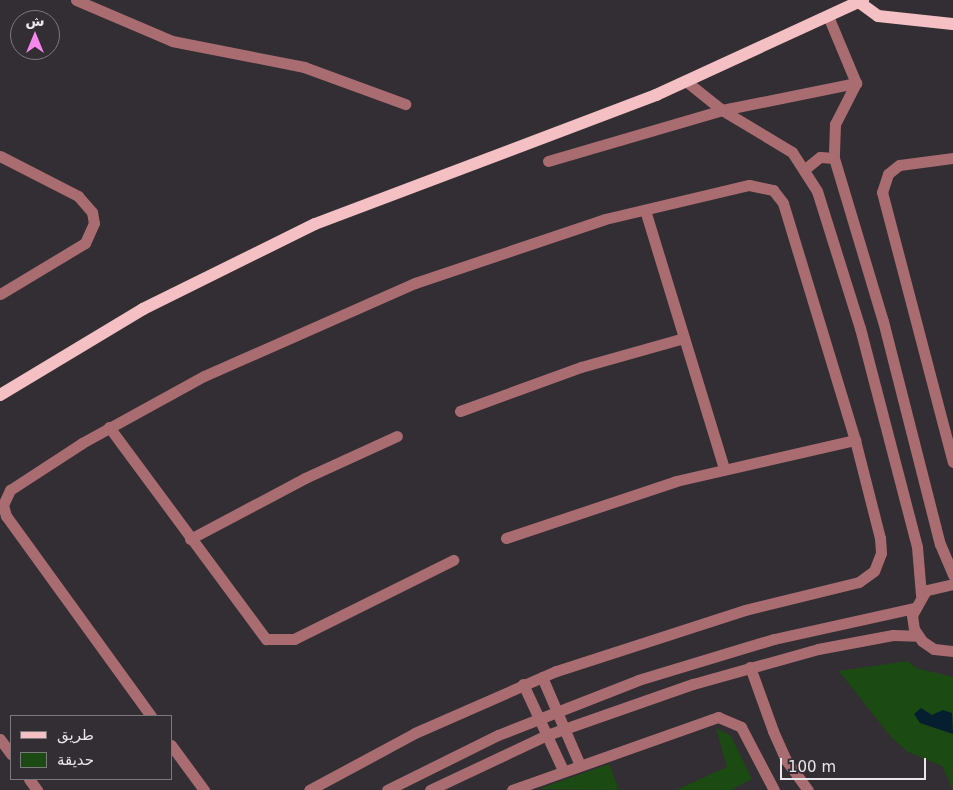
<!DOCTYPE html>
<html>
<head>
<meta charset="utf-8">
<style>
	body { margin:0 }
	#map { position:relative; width:953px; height:790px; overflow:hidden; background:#322e33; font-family:"DejaVu Sans","Noto Sans Arabic",sans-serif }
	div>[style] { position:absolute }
	.green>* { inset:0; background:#1b4a12 }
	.water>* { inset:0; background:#051e30 }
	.minor>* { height:11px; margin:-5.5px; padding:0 5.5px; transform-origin:5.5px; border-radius:5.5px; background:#a96c71 }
	.major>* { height:12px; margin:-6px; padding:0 6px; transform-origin:6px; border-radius:6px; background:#f4c0c3 }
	span { translate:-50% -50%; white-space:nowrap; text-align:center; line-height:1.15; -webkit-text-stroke:5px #322e33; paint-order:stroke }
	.legend { position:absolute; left:10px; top:715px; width:162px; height:65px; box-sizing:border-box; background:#322e33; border:1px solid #7c787c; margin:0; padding:6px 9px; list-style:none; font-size:15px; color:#eae7ea }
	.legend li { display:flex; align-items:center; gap:10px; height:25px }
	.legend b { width:25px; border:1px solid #7c787c }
	.north { position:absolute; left:10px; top:10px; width:50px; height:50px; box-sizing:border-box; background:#322e33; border:1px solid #7c787c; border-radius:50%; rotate:0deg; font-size:14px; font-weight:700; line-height:20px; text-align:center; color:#eae7ea }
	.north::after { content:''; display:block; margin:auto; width:18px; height:22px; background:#f688ed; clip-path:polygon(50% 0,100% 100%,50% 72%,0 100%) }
	.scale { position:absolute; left:780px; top:758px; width:146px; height:22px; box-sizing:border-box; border:2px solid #eae7ea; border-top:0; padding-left:6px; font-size:15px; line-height:18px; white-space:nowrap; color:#eae7ea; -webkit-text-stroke:4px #322e33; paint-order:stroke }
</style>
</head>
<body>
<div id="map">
	<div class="green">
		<i style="clip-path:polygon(908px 661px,916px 668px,953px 677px,953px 790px,942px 766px,908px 752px,890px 736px,839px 671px)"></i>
		<i style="clip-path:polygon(716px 728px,731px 736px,752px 779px,731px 790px,676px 790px,727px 767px)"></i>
		<i style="clip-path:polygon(609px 764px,619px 790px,539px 789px)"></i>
	</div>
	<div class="water">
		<i style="clip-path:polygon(921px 708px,932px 715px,943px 710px,952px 713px,953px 734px,920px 723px,914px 714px)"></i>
	</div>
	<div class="minor">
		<i style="left:76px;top:0;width:104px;rotate:23.1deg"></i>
		<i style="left:172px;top:41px;width:135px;rotate:11.1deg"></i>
		<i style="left:304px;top:67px;width:108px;rotate:20.1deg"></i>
		<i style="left:828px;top:16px;width:73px;rotate:67.3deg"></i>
		<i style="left:856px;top:83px;width:46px;rotate:117.1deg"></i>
		<i style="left:835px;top:124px;width:34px;rotate:92deg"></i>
		<i style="left:834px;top:158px;width:170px;rotate:73.3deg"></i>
		<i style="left:883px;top:321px;width:230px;rotate:75.7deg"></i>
		<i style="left:940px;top:544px;width:34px;rotate:67deg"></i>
		<i style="left:687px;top:82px;width:45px;rotate:38.7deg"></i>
		<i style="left:722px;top:110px;width:82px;rotate:31deg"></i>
		<i style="left:792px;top:152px;width:46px;rotate:57.3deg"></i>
		<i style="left:817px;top:191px;width:144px;rotate:72.6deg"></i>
		<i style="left:860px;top:328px;width:226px;rotate:75.4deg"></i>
		<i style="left:917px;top:547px;width:48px;rotate:85.2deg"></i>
		<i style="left:0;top:156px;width:88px;rotate:27.1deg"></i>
		<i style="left:78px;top:196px;width:21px;rotate:49deg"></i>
		<i style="left:92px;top:212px;width:11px;rotate:80deg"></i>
		<i style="left:94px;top:223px;width:22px;rotate:114deg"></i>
		<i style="left:85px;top:243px;width:99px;rotate:149deg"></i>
		<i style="left:953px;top:158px;width:54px;rotate:172.6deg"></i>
		<i style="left:899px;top:165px;width:14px;rotate:141deg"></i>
		<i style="left:888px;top:174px;width:19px;rotate:108deg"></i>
		<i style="left:882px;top:192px;width:279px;rotate:75.3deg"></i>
		<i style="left:548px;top:161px;width:181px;rotate:-16.3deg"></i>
		<i style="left:722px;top:110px;width:137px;rotate:-11.4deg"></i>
		<i style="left:805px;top:169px;width:19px;rotate:-39deg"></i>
		<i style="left:820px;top:157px;width:14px;rotate:4deg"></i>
		<i style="left:645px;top:210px;width:270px;rotate:73deg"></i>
		<i style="left:460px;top:411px;width:129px;rotate:-20deg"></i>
		<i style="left:581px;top:367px;width:107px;rotate:-15.7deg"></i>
		<i style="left:109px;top:427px;width:264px;rotate:53.5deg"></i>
		<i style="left:266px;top:639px;width:28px"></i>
		<i style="left:294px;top:639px;width:178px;rotate:-26.4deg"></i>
		<i style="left:506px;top:538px;width:179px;rotate:-18.5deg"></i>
		<i style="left:676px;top:481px;width:184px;rotate:-12.9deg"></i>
		<i style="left:190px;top:539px;width:130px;rotate:-27.9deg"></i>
		<i style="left:305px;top:478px;width:101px;rotate:-24.5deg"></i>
		<i style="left:953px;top:584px;width:28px;rotate:167deg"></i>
		<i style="left:926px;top:590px;width:29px;rotate:119deg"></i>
		<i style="left:912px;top:615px;width:14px;rotate:82deg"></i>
		<i style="left:914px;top:629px;width:14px;rotate:56deg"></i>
		<i style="left:922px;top:641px;width:14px;rotate:34deg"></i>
		<i style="left:934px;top:649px;width:19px;rotate:6deg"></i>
		<i style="left:750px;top:667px;width:68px;rotate:70.2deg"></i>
		<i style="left:773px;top:731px;width:32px;rotate:66deg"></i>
		<i style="left:786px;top:760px;width:37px;rotate:54deg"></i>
		<i style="left:542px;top:677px;width:94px;rotate:66.7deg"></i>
		<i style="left:523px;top:684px;width:95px;rotate:65.1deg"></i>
		<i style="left:151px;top:716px;width:247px;rotate:-125.9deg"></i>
		<i style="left:6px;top:516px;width:11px;rotate:-105deg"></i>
		<i style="left:3px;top:505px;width:17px;rotate:-65deg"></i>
		<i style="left:10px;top:490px;width:86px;rotate:-33.1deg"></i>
		<i style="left:82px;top:443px;width:139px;rotate:-28.8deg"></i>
		<i style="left:204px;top:376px;width:231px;rotate:-23.8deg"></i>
		<i style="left:415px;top:283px;width:200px;rotate:-18.6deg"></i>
		<i style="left:605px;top:219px;width:148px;rotate:-13.3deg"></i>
		<i style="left:749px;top:185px;width:25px;rotate:12deg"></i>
		<i style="left:773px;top:190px;width:16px;rotate:52deg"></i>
		<i style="left:783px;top:203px;width:248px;rotate:73.1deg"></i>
		<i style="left:855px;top:440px;width:101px;rotate:75.7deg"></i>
		<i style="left:880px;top:538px;width:15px;rotate:86deg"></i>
		<i style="left:881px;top:553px;width:19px;rotate:111deg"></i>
		<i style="left:874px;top:571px;width:19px;rotate:144deg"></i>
		<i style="left:859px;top:582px;width:117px;rotate:166.2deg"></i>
		<i style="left:745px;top:610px;width:199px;rotate:162.1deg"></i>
		<i style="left:556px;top:671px;width:154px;rotate:156.3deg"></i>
		<i style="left:415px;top:733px;width:120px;rotate:151.7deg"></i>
		<i style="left:0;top:739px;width:19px;rotate:54deg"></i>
		<i style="left:171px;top:745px;width:56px;rotate:53.7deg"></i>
		<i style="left:29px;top:779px;width:14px;rotate:54deg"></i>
		<i style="left:387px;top:790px;width:124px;rotate:-26.4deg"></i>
		<i style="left:498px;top:735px;width:150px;rotate:-21.4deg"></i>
		<i style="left:638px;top:680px;width:142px;rotate:-16.8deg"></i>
		<i style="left:774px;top:639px;width:143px;rotate:-12.5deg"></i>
		<i style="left:430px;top:790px;width:129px;rotate:-25.2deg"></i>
		<i style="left:547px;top:735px;width:155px;rotate:-19.3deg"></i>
		<i style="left:693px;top:684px;width:130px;rotate:-15.6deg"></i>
		<i style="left:818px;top:649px;width:76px;rotate:-10.6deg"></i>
		<i style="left:893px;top:635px;width:24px;rotate:2deg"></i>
		<i style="left:512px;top:790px;width:219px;rotate:-19.5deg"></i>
		<i style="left:718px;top:717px;width:25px;rotate:23deg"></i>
		<i style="left:741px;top:727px;width:71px;rotate:62.4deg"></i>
	</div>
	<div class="major">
		<i style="left:856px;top:0;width:27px;rotate:36deg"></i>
		<i style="left:878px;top:16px;width:75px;rotate:6.1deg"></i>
		<i style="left:0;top:395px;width:167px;rotate:-31deg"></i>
		<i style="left:143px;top:309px;width:192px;rotate:-26.3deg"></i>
		<i style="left:315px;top:224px;width:365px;rotate:-20.7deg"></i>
		<i style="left:656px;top:95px;width:228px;rotate:-24.7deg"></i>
	</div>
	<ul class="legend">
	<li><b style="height:6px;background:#f4c0c3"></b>طريق</li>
	<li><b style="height:14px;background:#1b4a12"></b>حديقة</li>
	</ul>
	<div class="north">ش</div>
	<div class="scale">100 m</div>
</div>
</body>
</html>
